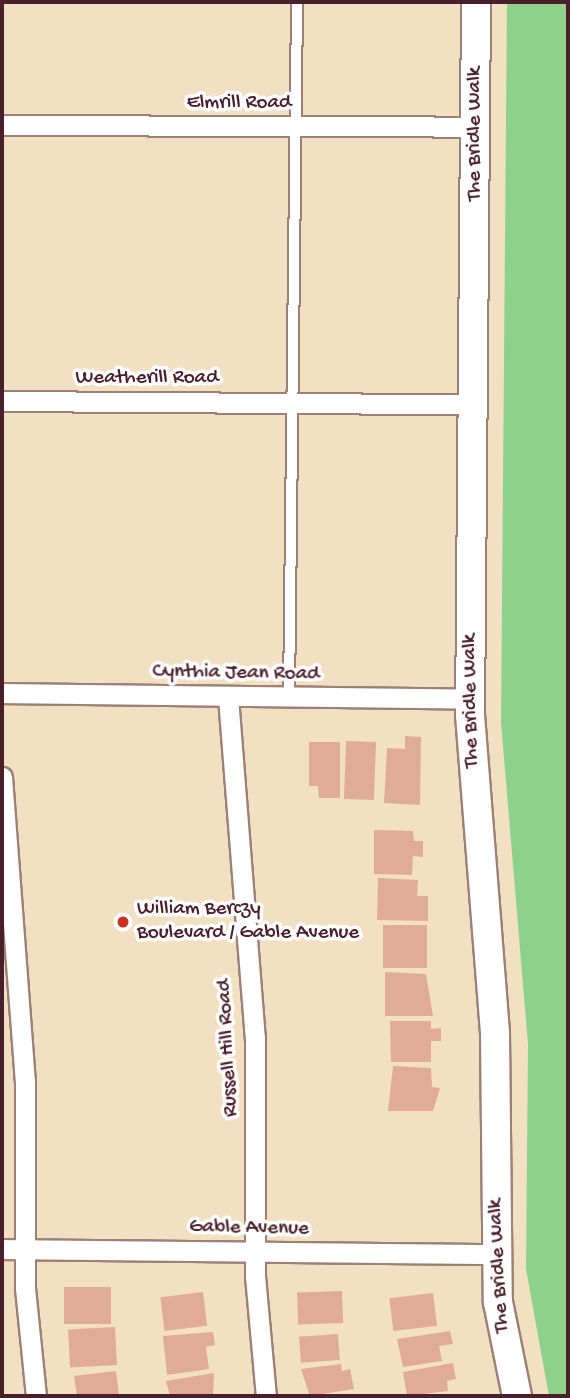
<!DOCTYPE html>
<html>
<head>
<meta charset="utf-8">
<style>
	body { margin:0 }
	#map { position:relative; width:570px; height:1398px; overflow:hidden; background:#f1e0c1; font-family:"Gochi Hand",sans-serif }
	div>[style] { position:absolute }
	.green>* { inset:0; background:#8dd18b }
	.building>* { inset:0; background:#e1ab99; transform-origin:0 0 }
	.roads { filter:drop-shadow(2px 0 #9e8076) drop-shadow(-2px 0 #9e8076) drop-shadow(0 2px #9e8076) drop-shadow(0 -2px #9e8076) }
	.lane>* { height:10px; margin:-5px; padding:0 5px; transform-origin:5px; border-radius:5px; background:#fff }
	.street>* { height:19px; margin:-9.5px; padding:0 9.5px; transform-origin:9.5px; border-radius:9.5px; background:#fff }
	.secondary>* { height:28px; margin:-14px; padding:0 14px; transform-origin:14px; border-radius:14px; background:#fff }
	.dots>* { width:19px; height:19px; translate:-50% -50%; box-sizing:border-box; border:4px solid #fff; border-radius:50% }
	span { translate:-50% -50%; white-space:nowrap; text-align:center; line-height:1.15; -webkit-text-stroke:7px #fff; paint-order:stroke }
	.street-label { font-size:21px; color:#4a1f2b }
	.poi-label { font-size:21px; color:#4a1f2b }
	.left { translate:0 -50%; text-align:left }
	.frame { position:absolute; inset:0; border:4px solid #4a1f2b; pointer-events:none }
</style>
</head>
<body>
<div id="map">
	<div class="green">
		<i style="clip-path:polygon(507px 2px,568px 2px,568px 1396px,549px 1396px,526px 1269px,528px 1044px,501px 722px)"></i>
	</div>
	<div class="building">
		<i style="clip-path:polygon(405px 736px,421px 737px,420px 805px,384px 803px,387px 748px,405px 749px)"></i>
		<i style="left:346px;top:741px;width:30px;height:58px;rotate:2deg"></i>
		<i style="clip-path:polygon(309px 742px,340px 742px,340px 798px,319px 798px,318px 786px,309px 786px)"></i>
		<i style="clip-path:polygon(374px 830px,413px 831px,414px 841px,423px 841px,423px 857px,413px 856px,412px 875px,374px 874px)"></i>
		<i style="clip-path:polygon(378px 878px,418px 880px,417px 896px,428px 896px,428px 921px,377px 920px)"></i>
		<i style="left:383px;top:925px;width:44px;height:43px"></i>
		<i style="clip-path:polygon(385px 972px,426px 974px,433px 1016px,385px 1016px)"></i>
		<i style="clip-path:polygon(390px 1021px,431px 1021px,431px 1029px,441px 1028px,441px 1041px,431px 1041px,431px 1062px,391px 1062px)"></i>
		<i style="clip-path:polygon(393px 1066px,431px 1068px,432px 1087px,440px 1088px,433px 1111px,388px 1111px)"></i>
		<i style="left:64px;top:1287px;width:47px;height:37px"></i>
		<i style="left:342px;top:1291px;width:32px;height:45px;rotate:88deg"></i>
		<i style="left:203px;top:1292px;width:34px;height:43px;rotate:83deg"></i>
		<i style="left:433px;top:1293px;width:33px;height:44px;rotate:83deg"></i>
		<i style="left:115px;top:1327px;width:38px;height:47px;rotate:87deg"></i>
		<i style="clip-path:polygon(450px 1331px,453px 1344px,439px 1346px,442px 1361px,403px 1367px,397px 1339px)"></i>
		<i style="clip-path:polygon(213px 1332px,215px 1345px,206px 1347px,209px 1369px,167px 1375px,163px 1336px)"></i>
		<i style="left:338px;top:1334px;width:26px;height:39px;rotate:86deg"></i>
		<i style="clip-path:polygon(453px 1363px,456px 1379px,447px 1381px,448px 1391px,407px 1396px,403px 1372px)"></i>
		<i style="clip-path:polygon(341px 1364px,342px 1371px,350px 1369px,354px 1389px,310px 1396px,301px 1369px)"></i>
		<i style="clip-path:polygon(116px 1371px,119px 1396px,77px 1396px,74px 1376px)"></i>
		<i style="clip-path:polygon(214px 1373px,213px 1396px,170px 1396px,166px 1381px)"></i>
	</div>
	<div class="roads">
		<div class="lane">
			<i style="left:289px;top:697px;width:695px;rotate:-89.34deg"></i>
		</div>
		<div class="street">
			<i style="left:2px;top:125px;width:475px;rotate:0.2deg"></i>
			<i style="left:2px;top:401px;width:472px;rotate:0.4deg"></i>
			<i style="left:2px;top:693px;width:469px;rotate:0.7deg"></i>
			<i style="left:228px;top:697px;width:342px;rotate:85.5deg"></i>
			<i style="left:255px;top:1038px;width:238px;rotate:90deg"></i>
			<i style="left:255px;top:1276px;width:121px;rotate:84.8deg"></i>
			<i style="left:2px;top:777px;width:305px;rotate:85.7deg"></i>
			<i style="left:25px;top:1081px;width:207px;rotate:90deg"></i>
			<i style="left:25px;top:1288px;width:109px;rotate:84.2deg"></i>
			<i style="left:2px;top:1249px;width:493px;rotate:0.6deg"></i>
		</div>
		<div class="secondary">
			<i style="left:476px;top:2px;width:713px;rotate:90.48deg"></i>
			<i style="left:470px;top:715px;width:320px;rotate:85.5deg"></i>
			<i style="left:495px;top:1034px;width:268px;rotate:89.4deg"></i>
			<i style="left:498px;top:1302px;width:96px;rotate:78.6deg"></i>
		</div>
	</div>
	<div class="dots">
		<i style="left:123px;top:922px;background:#c8321e"></i>
	</div>
	<div class="street-label">
		<span style="left:239px;top:104px">Elmrill Road</span>
		<span style="left:476px;top:134px;rotate:-90deg">The Bridle Walk</span>
		<span style="left:147px;top:379px">Weatherill Road</span>
		<span style="left:236px;top:674px;rotate:1deg">Cynthia Jean Road</span>
		<span style="left:472px;top:701px;rotate:-91deg">The Bridle Walk</span>
		<span style="left:229px;top:1048px;rotate:-93deg">Russell Hill Road</span>
		<span style="left:249px;top:1229px;rotate:1deg">Gable Avenue</span>
		<span style="left:500px;top:1266px;rotate:-93deg">The Bridle Walk</span>
	</div>
	<div class="poi-label">
		<span class="left" style="left:137px;top:922px">William Berczy<br>Boulevard / Gable Avenue</span>
	</div>
	<div class="frame"></div>
</div>
</body>
</html>
